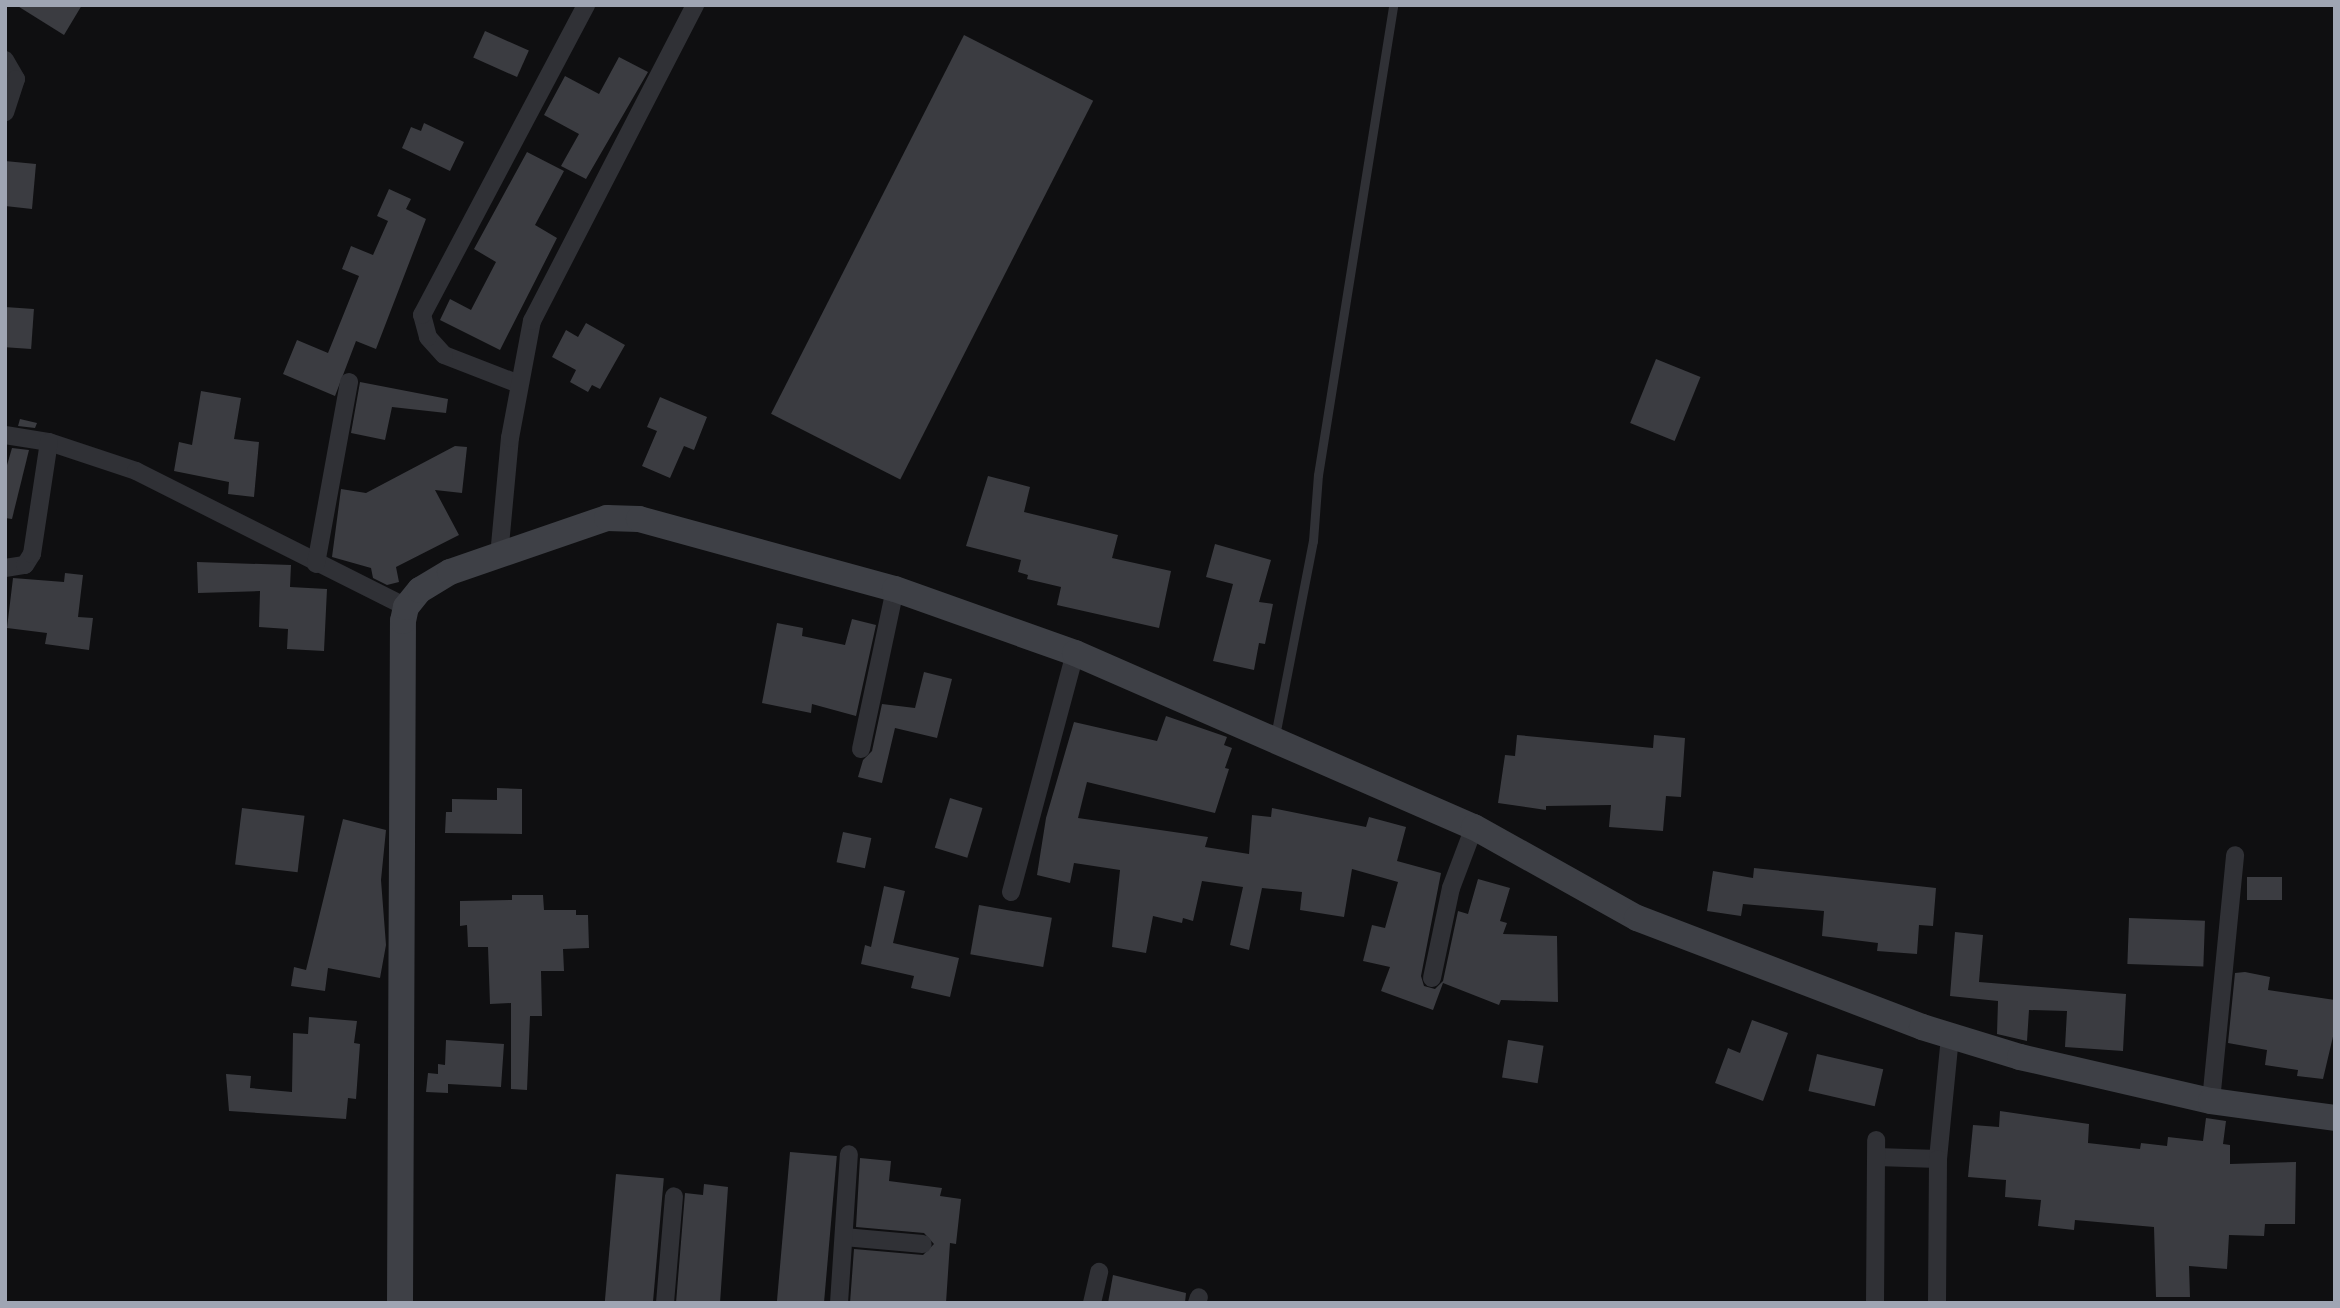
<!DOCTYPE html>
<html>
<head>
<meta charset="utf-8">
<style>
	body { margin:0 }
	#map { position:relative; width:2340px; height:1308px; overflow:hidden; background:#0f0f11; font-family:Signika,sans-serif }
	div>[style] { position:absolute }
	.building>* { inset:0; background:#3b3c41; transform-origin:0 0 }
	.lane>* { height:9px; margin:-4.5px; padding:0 4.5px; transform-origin:4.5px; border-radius:4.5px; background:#303136 }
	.street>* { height:18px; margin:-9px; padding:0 9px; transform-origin:9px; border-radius:9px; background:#303136 }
	.secondary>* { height:26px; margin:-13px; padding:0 13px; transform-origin:13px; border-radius:13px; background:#3e4046 }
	span { translate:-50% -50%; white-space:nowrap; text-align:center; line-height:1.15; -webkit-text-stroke:6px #0a0a0c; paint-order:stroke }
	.frame { position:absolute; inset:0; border:7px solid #9fa5b3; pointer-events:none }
</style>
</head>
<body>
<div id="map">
	<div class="building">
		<i style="clip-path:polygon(16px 5px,82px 5px,64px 35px)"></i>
		<i style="left:485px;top:31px;width:48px;height:29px;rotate:24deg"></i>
		<i style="left:964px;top:35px;width:145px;height:425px;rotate:27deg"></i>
		<i style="clip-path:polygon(619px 57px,648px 72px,586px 179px,561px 166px,579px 134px,544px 115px,565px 76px,599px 94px)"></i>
		<i style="clip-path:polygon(424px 123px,464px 142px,450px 171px,402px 148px,411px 127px,421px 131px)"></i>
		<i style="clip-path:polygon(527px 152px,564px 171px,535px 225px,557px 238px,500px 350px,440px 320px,450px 299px,471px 310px,496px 262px,474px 249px)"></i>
		<i style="clip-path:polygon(5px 161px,36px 164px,32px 209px,5px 206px)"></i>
		<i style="clip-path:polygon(389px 189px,411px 199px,406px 209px,426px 219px,376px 349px,356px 341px,335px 396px,283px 374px,297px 340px,328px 353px,359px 276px,342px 269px,351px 246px,373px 255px,388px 221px,377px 216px)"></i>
		<i style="left:5px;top:307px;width:29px;height:40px;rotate:4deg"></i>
		<i style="clip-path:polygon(586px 323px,625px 345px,600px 389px,592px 385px,588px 392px,570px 382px,576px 370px,552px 357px,566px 330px,578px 337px)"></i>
		<i style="left:1656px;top:359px;width:48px;height:69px;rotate:22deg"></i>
		<i style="clip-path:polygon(360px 382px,448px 399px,446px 413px,392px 407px,385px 440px,351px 433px)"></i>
		<i style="clip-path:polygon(201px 391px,241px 398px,234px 439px,259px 442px,254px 497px,228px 494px,229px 482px,174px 471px,179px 442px,192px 445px)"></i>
		<i style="clip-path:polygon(660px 397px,707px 417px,694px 450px,684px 446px,670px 478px,642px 466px,657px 431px,647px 427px)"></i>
		<i style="clip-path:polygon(20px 419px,37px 423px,35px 428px,18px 426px)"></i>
		<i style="clip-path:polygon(455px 446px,467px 447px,462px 493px,435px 490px,459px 535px,396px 567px,399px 582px,387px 585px,373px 578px,371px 568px,332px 557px,341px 489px,366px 493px)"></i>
		<i style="clip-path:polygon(12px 448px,29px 450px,12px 519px,5px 518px,5px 472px)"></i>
		<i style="clip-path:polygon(988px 476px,1030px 487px,1024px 512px,1118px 535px,1112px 558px,1171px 571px,1159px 628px,1057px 605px,1061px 587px,1027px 579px,1028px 575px,1018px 572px,1021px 560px,966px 546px)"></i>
		<i style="clip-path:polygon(1215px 544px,1271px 560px,1259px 602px,1273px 604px,1265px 644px,1259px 643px,1254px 670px,1213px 661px,1233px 584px,1206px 577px)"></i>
		<i style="clip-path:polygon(197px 562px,291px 565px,290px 587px,327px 589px,324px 651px,287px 649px,288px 629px,259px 627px,260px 591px,198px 593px)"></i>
		<i style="clip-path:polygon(65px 573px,83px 575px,78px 617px,93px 618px,89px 650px,45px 644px,47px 633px,7px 628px,13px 578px,64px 582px)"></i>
		<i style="clip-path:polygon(852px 619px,876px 625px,856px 716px,812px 704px,811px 713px,762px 703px,777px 623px,803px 628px,802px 636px,845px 645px)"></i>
		<i style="clip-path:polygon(924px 672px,952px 679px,937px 738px,895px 728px,882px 783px,858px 777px,863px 760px,872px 751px,882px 704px,915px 708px)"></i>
		<i style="clip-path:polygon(1166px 716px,1227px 737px,1224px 745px,1232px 748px,1225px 768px,1229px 769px,1215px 813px,1087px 782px,1078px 818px,1208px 837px,1205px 847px,1249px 854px,1252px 815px,1271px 817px,1272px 808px,1366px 827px,1369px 817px,1406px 827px,1397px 861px,1441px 873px,1421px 976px,1424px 986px,1435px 989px,1443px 981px,1458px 911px,1468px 914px,1478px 879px,1510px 888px,1500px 921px,1507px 923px,1503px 934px,1557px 936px,1558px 1002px,1501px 1000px,1499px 1005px,1443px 983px,1433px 1010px,1381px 991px,1390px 967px,1363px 961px,1372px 925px,1385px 928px,1398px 882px,1352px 869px,1344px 917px,1300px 910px,1302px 892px,1262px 888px,1249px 950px,1230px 945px,1243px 887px,1202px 881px,1193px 921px,1183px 918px,1182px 923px,1153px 916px,1146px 953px,1112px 947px,1120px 870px,1074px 863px,1070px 883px,1037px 875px,1046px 818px,1074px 722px,1157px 741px)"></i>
		<i style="clip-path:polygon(1517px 735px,1653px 748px,1654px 735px,1685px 738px,1681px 797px,1666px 796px,1663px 831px,1609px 827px,1611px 805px,1546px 806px,1546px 810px,1498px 803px,1505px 755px,1515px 756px)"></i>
		<i style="clip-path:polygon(497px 788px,522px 789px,522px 834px,445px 833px,446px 812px,452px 812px,452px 799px,497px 800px)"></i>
		<i style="left:950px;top:798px;width:34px;height:52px;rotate:17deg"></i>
		<i style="left:242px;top:808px;width:63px;height:57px;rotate:7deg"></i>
		<i style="clip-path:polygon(343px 819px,386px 830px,381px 880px,386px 945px,380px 978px,328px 968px,325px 991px,291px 986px,294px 967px,306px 970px)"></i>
		<i style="left:843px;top:832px;width:29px;height:31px;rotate:12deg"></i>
		<i style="clip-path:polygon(1754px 868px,1936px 888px,1933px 926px,1919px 925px,1917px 954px,1877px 951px,1878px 943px,1822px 936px,1824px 911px,1743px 904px,1741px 916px,1707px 911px,1713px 871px,1753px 878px)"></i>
		<i style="left:2247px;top:877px;width:35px;height:23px"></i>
		<i style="clip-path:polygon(884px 886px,905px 891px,893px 943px,959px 958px,950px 997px,911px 988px,914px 976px,861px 964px,865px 945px,871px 947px)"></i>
		<i style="clip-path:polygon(512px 895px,543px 895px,544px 910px,576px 910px,576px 915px,588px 915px,589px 948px,563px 949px,564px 971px,541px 971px,542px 1016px,530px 1016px,527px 1090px,511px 1089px,511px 1003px,490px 1004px,488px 947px,468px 947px,467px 925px,460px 926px,460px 901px,512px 900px)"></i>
		<i style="left:979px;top:905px;width:74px;height:50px;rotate:10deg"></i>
		<i style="left:2129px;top:918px;width:76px;height:46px;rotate:2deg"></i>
		<i style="clip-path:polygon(1955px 932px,1983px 935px,1979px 982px,2126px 994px,2123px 1051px,2065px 1047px,2067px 1011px,2029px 1010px,2027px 1041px,1997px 1034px,1998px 1001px,1950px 996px)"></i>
		<i style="clip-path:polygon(2245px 972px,2270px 977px,2268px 990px,2335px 1000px,2335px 1028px,2323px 1079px,2297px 1076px,2298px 1070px,2265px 1065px,2267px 1050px,2228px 1043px,2235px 973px)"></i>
		<i style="clip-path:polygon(309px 1017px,357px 1021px,354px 1043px,360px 1044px,356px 1099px,348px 1098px,346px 1119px,229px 1111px,226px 1074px,251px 1076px,250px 1088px,292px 1092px,293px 1033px,308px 1034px)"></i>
		<i style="clip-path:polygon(1752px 1020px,1788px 1033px,1763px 1101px,1715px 1083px,1728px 1048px,1740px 1053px)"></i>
		<i style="clip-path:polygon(446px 1040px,504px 1044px,501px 1087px,448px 1084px,448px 1093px,426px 1092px,428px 1073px,438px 1074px,438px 1064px,445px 1065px)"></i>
		<i style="left:1508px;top:1040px;width:36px;height:38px;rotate:9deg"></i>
		<i style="left:1817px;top:1054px;width:68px;height:38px;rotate:13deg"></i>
		<i style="clip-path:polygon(2000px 1111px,2089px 1124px,2088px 1143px,2140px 1149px,2141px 1143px,2167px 1146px,2168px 1137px,2203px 1141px,2206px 1118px,2226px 1121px,2223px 1144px,2230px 1145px,2230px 1164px,2296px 1162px,2295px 1224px,2265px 1224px,2264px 1236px,2229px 1235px,2227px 1269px,2189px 1266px,2190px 1297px,2156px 1297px,2154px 1227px,2075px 1220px,2074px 1230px,2038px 1226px,2041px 1200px,2005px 1197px,2006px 1180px,1968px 1177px,1973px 1125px,1999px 1127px)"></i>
		<i style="left:790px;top:1152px;width:47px;height:151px;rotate:5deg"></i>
		<i style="clip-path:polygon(860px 1158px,891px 1161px,889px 1181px,942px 1188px,940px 1196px,961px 1199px,956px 1244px,950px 1243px,946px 1303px,850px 1303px,854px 1249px,923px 1255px,934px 1244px,924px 1233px,856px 1227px)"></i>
		<i style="left:616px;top:1174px;width:48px;height:129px;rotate:5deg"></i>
		<i style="clip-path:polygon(704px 1184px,728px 1187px,720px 1303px,676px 1303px,685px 1193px,703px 1195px)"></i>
		<i style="clip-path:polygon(1113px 1275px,1186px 1293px,1185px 1303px,1108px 1303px)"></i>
	</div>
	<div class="lane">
		<i style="left:1275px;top:736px;width:199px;rotate:-79deg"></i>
		<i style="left:1313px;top:541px;width:66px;rotate:-85.7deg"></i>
		<i style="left:1318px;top:475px;width:476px;rotate:-80.9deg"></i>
	</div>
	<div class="street">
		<i style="left:5px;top:60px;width:22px;rotate:60deg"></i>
		<i style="left:16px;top:79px;width:35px;rotate:108deg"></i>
		<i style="left:519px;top:384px;width:80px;rotate:-158.9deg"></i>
		<i style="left:444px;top:355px;width:24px;rotate:-132deg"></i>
		<i style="left:428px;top:337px;width:23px;rotate:-105deg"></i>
		<i style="left:422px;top:315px;width:351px;rotate:-62.1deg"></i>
		<i style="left:5px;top:435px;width:45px;rotate:9deg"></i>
		<i style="left:49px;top:442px;width:92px;rotate:18.4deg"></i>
		<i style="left:136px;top:471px;width:302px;rotate:26.7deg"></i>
		<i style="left:499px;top:556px;width:119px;rotate:-84.7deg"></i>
		<i style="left:510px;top:438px;width:119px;rotate:-79.4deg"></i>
		<i style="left:532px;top:321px;width:356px;rotate:-62.7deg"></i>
		<i style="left:316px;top:564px;width:185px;rotate:-79.7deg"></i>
		<i style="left:5px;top:568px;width:20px;rotate:-9deg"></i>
		<i style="left:25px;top:565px;width:13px;rotate:-58deg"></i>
		<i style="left:32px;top:554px;width:113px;rotate:-81.4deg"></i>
		<i style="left:861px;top:749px;width:164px;rotate:-78deg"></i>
		<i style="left:1011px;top:892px;width:247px;rotate:-75deg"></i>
		<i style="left:1432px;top:978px;width:92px;rotate:-78.1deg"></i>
		<i style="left:1451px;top:888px;width:65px;rotate:-69.3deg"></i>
		<i style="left:2211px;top:1101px;width:247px;rotate:-84.4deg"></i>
		<i style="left:1877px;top:1157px;width:61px;rotate:1.9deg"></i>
		<i style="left:1938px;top:1159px;width:124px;rotate:-84.4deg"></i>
		<i style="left:844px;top:1237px;width:79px;rotate:5.1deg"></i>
		<i style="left:665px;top:1303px;width:107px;rotate:-85.2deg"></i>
		<i style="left:839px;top:1303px;width:149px;rotate:-86.2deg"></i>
		<i style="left:1092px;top:1303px;width:32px;rotate:-77deg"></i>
		<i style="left:1197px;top:1303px;width:6px;rotate:-72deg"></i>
		<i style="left:1875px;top:1303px;width:163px;rotate:-89.6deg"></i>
		<i style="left:1937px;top:1303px;width:144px;rotate:-89.6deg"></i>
	</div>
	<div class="secondary">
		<i style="left:400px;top:1303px;width:682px;rotate:-89.75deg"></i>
		<i style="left:403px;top:621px;width:14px;rotate:-78deg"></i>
		<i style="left:406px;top:607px;width:22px;rotate:-51deg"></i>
		<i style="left:420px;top:590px;width:35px;rotate:-31deg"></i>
		<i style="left:450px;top:572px;width:166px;rotate:-19deg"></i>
		<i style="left:607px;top:518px;width:32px;rotate:2deg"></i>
		<i style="left:639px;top:519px;width:265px;rotate:15.3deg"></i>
		<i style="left:895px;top:589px;width:191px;rotate:19.6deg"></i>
		<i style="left:1075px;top:653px;width:435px;rotate:23.6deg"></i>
		<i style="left:1474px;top:827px;width:187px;rotate:29.2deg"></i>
		<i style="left:1637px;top:918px;width:305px;rotate:20.9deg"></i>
		<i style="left:1922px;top:1027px;width:102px;rotate:17deg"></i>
		<i style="left:2020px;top:1057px;width:196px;rotate:13deg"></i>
		<i style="left:2211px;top:1101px;width:125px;rotate:7.8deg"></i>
	</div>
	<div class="frame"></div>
</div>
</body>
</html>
